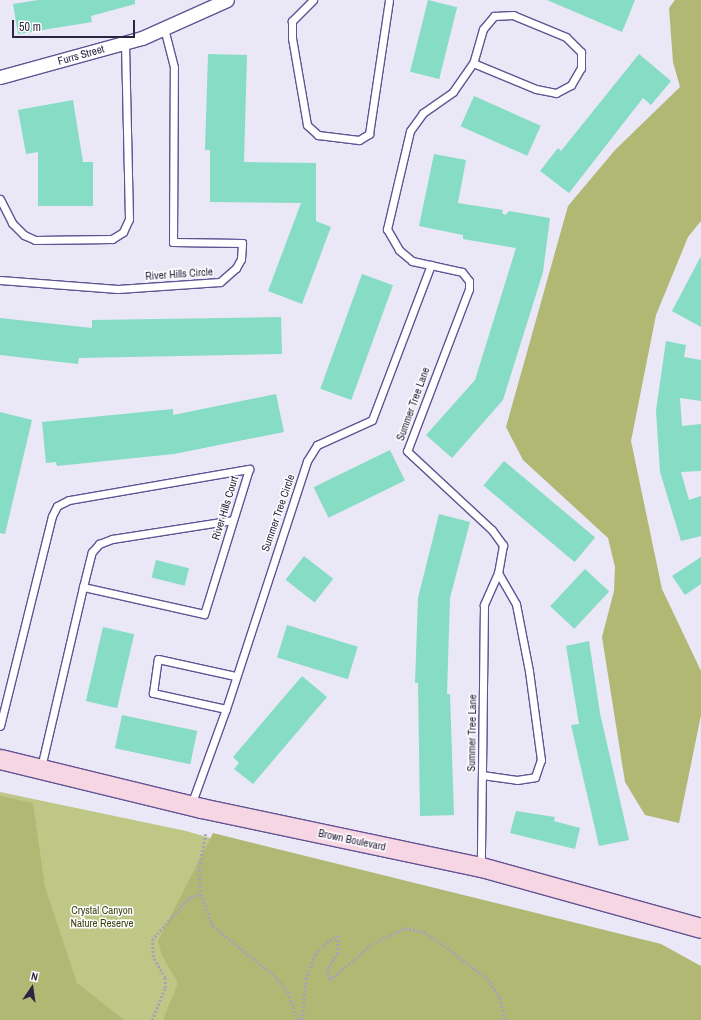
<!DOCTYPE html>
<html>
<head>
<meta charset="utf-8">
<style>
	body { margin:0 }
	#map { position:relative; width:701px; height:1020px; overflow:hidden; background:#eae7f7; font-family:"Archivo Narrow",sans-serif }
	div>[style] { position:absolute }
	.green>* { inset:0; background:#bfc787 }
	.forest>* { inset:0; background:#b0b874 }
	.building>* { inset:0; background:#86dcc4; transform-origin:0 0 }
	.path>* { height:2.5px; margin-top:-1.25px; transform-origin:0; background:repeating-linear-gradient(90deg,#a7a3b7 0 2px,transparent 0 4px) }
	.roads { filter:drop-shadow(1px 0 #635294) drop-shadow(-1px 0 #635294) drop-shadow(0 1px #635294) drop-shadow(0 -1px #635294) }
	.lane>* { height:7px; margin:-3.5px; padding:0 3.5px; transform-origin:3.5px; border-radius:3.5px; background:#fff }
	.street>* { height:13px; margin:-6.5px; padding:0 6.5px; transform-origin:6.5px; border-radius:6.5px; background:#fff }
	.secondary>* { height:19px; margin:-9.5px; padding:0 9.5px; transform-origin:9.5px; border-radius:9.5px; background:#f6d6e3 }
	span { translate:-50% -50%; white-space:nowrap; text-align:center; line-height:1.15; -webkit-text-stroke:3px #fff; paint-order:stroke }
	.street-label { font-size:11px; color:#2c2541 }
	.park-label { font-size:11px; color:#404511 }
	.north { position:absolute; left:12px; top:968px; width:40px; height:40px; -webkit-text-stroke:3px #fff; paint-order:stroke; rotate:13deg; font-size:11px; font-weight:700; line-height:16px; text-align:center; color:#2c2541 }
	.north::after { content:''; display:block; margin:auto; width:14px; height:18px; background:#2c2541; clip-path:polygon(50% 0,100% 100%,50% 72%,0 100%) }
	.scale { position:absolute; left:12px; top:20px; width:123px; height:18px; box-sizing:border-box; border:2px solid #2c2541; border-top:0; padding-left:5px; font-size:12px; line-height:14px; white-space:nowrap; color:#2c2541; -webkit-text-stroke:3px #fff; paint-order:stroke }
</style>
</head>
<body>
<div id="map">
	<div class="green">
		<i style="clip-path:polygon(0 792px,186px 831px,677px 973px,669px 1020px,0 1020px)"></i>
	</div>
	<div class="forest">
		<i style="clip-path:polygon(675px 0,701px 0,701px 221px,688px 237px,656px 315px,631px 441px,662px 589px,701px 671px,701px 715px,679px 823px,645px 815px,625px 782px,602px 637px,614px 591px,615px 567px,608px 538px,523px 460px,506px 427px,568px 206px,615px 150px,680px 87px,673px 62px,669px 8px)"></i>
		<i style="clip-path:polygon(0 796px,33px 803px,45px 887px,77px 983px,124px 1020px,0 1020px)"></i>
		<i style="clip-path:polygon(213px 833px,661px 944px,701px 966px,701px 1020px,163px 1020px,178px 983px,162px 956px,158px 941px)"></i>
	</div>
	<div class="building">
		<i style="clip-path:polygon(38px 0,135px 0,135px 4px,91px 16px,92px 22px,18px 34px,13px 4px)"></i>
		<i style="left:428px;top:0;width:30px;height:74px;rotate:14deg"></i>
		<i style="clip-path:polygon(547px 0,635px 0,622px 32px)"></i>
		<i style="clip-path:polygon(208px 54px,247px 55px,244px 162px,316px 163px,316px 221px,331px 227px,302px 304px,268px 291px,301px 203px,210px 202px,210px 150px,205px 150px)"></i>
		<i style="clip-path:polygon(639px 54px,671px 81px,651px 105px,643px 98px,569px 193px,540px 171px,558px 148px,561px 151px)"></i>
		<i style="left:474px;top:96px;width:73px;height:33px;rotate:24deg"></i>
		<i style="clip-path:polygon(73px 100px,83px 162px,93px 162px,93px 206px,38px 206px,38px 152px,26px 154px,18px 110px)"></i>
		<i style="clip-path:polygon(434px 154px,466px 160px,458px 203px,503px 210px,502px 213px,505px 215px,509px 211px,550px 218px,543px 272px,503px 400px,452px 458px,426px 435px,475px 380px,516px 248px,463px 239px,463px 235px,419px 226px)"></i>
		<i style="clip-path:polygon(701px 256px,701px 327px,672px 311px)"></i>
		<i style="left:362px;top:274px;width:33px;height:122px;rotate:20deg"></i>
		<i style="clip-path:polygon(281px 317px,282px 354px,79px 358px,78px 364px,0 355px,0 318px,92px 328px,92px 320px)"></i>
		<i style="clip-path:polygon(666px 341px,686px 345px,684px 357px,701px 360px,701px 401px,680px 398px,682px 426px,701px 424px,701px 471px,681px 472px,689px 500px,701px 496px,701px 536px,681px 541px,660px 472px,656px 410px)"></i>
		<i style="clip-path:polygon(276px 394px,284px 432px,174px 454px,57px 466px,56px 462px,46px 463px,42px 422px,173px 409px,173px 415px)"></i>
		<i style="clip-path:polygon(0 412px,32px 420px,5px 534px,0 533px)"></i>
		<i style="left:390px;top:450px;width:34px;height:85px;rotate:64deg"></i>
		<i style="left:504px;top:461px;width:119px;height:32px;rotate:40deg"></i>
		<i style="clip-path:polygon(439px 514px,470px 522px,450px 598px,447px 694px,450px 694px,454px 815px,420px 816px,418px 683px,415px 683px,418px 598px)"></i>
		<i style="left:304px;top:556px;width:37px;height:30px;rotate:38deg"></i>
		<i style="clip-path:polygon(701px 557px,701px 584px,685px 595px,672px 576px)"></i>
		<i style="left:156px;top:560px;width:34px;height:18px;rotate:14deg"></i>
		<i style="left:585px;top:569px;width:33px;height:51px;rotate:43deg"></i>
		<i style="left:287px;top:625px;width:74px;height:34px;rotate:17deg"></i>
		<i style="left:103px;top:627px;width:32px;height:76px;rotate:13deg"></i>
		<i style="clip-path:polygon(589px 641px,600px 713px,629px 840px,599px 846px,571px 725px,579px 724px,566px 646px)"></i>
		<i style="clip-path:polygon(302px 676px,327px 697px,253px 784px,234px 769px,239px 763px,233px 757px)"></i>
		<i style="left:122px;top:715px;width:77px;height:34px;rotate:12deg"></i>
		<i style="clip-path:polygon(516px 811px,555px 817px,554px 821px,580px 828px,575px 849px,510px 833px)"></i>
	</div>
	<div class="path">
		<i style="left:206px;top:834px;width:37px;rotate:101deg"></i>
		<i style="left:199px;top:870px;width:24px;rotate:85deg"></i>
		<i style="left:201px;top:894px;width:34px;rotate:69deg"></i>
		<i style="left:213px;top:926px;width:80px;rotate:38.9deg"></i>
		<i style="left:275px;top:976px;width:21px;rotate:51deg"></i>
		<i style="left:288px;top:992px;width:30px;rotate:70deg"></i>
		<i style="left:152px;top:1020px;width:35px;rotate:-68deg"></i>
		<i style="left:165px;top:988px;width:10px;rotate:-90deg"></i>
		<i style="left:165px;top:978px;width:24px;rotate:-120deg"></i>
		<i style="left:153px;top:957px;width:17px;rotate:-93deg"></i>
		<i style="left:152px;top:940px;width:48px;rotate:-49.3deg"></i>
		<i style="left:183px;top:904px;width:11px;rotate:-41deg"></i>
		<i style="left:191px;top:897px;width:10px;rotate:-17deg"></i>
		<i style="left:302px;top:1020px;width:41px;rotate:-84.4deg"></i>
		<i style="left:306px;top:979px;width:27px;rotate:-70deg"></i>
		<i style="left:315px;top:954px;width:21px;rotate:-43deg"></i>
		<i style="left:330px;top:940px;width:9px;rotate:-27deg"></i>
		<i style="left:338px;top:936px;width:17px;rotate:90deg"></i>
		<i style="left:338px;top:953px;width:19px;rotate:122deg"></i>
		<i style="left:328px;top:969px;width:11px;rotate:80deg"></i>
		<i style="left:330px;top:980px;width:55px;rotate:-40.6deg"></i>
		<i style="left:372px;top:944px;width:37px;rotate:-26deg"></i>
		<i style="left:405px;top:928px;width:19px;rotate:12deg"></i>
		<i style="left:424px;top:932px;width:20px;rotate:33deg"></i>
		<i style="left:441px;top:943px;width:59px;rotate:37.5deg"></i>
		<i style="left:488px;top:979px;width:22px;rotate:58deg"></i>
		<i style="left:500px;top:998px;width:23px;rotate:77deg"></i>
	</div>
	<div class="roads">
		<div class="lane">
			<i style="left:313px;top:0;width:30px;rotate:135deg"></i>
			<i style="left:292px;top:21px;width:17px;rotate:90deg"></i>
			<i style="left:292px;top:38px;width:88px;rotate:80.2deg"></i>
			<i style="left:307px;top:125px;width:15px;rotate:42deg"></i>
			<i style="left:318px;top:135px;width:41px;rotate:7deg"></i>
			<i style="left:359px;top:140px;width:12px;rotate:-31deg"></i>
			<i style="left:369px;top:134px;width:135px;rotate:-81.5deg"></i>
			<i style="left:473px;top:63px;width:68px;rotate:22.4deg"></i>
			<i style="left:536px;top:89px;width:20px;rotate:11deg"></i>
			<i style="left:556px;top:93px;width:17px;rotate:-28deg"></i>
			<i style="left:571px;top:85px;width:20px;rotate:-60deg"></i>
			<i style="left:581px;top:68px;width:16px;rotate:-90deg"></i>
			<i style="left:581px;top:52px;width:21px;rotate:-135deg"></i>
			<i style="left:566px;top:37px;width:57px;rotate:-157.5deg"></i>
			<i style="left:513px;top:15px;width:19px;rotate:177deg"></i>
			<i style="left:494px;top:16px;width:17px;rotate:130deg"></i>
			<i style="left:483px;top:29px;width:35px;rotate:106deg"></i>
			<i style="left:473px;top:63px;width:35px;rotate:125deg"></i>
			<i style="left:453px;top:92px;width:37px;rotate:145deg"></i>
			<i style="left:423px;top:113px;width:22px;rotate:126deg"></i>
			<i style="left:410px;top:131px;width:101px;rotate:103.2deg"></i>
			<i style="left:387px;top:229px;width:24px;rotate:60deg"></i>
			<i style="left:399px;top:250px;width:17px;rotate:40deg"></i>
			<i style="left:412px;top:261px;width:51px;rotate:12.4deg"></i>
			<i style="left:462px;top:272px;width:11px;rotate:52deg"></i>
			<i style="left:469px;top:281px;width:8px;rotate:90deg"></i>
			<i style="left:469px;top:289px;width:173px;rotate:110.9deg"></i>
			<i style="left:407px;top:451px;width:116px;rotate:42.9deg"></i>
			<i style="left:492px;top:530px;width:19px;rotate:54deg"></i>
			<i style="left:503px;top:545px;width:28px;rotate:100deg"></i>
			<i style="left:498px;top:573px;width:35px;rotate:114deg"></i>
			<i style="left:484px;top:605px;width:261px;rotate:90.7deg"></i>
			<i style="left:0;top:199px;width:27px;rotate:63deg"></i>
			<i style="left:12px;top:223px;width:17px;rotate:45deg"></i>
			<i style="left:24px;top:235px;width:12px;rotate:24deg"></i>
			<i style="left:35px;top:240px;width:77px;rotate:-0.7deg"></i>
			<i style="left:112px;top:239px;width:13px;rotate:-32deg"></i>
			<i style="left:123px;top:232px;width:14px;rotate:-65deg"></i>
			<i style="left:129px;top:219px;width:177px;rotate:-91.3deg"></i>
			<i style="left:0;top:280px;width:118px;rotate:4.4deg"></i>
			<i style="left:118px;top:289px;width:102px;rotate:-3.9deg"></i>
			<i style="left:220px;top:282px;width:21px;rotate:-41deg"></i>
			<i style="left:236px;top:268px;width:10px;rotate:-61deg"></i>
			<i style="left:241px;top:259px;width:16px;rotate:-86deg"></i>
			<i style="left:242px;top:243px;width:69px;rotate:-179.2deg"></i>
			<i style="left:173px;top:242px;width:175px;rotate:-89.7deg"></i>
			<i style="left:174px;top:67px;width:40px;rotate:-104.4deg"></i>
			<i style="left:83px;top:587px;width:36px;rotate:-76deg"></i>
			<i style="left:92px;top:552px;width:11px;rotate:-49deg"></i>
			<i style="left:99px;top:544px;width:14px;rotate:-21deg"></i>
			<i style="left:112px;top:539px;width:122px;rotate:-8.9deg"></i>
			<i style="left:226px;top:709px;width:75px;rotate:-167.6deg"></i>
			<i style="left:153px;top:693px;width:34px;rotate:-82deg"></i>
			<i style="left:158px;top:659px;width:79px;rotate:12.4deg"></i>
			<i style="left:0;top:726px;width:216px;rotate:-76.1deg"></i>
			<i style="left:52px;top:516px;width:11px;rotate:-63deg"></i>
			<i style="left:57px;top:506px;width:13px;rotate:-27deg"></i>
			<i style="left:69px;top:500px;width:183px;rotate:-9.8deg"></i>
			<i style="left:249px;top:469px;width:152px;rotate:107.2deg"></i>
			<i style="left:204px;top:614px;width:124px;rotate:-167.4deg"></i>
			<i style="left:83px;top:587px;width:186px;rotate:103.1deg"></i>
			<i style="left:482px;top:775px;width:35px;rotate:8deg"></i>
			<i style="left:517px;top:780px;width:18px;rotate:-9deg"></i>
			<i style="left:535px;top:777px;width:18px;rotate:-71deg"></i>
			<i style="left:541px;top:760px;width:90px;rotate:-97.7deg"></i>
			<i style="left:529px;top:671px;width:68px;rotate:-101deg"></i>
			<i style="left:516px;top:604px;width:36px;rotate:-120deg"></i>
			<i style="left:191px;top:805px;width:102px;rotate:-70deg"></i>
			<i style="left:226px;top:709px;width:261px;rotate:-71.9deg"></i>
			<i style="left:307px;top:461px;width:19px;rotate:-58deg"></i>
			<i style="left:317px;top:445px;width:60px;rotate:-24.4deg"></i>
			<i style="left:372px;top:420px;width:166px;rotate:-69.2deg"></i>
		</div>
		<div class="street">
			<i style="left:0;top:77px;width:147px;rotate:-15.4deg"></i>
			<i style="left:142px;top:38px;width:93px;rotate:-24.1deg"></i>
		</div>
		<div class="secondary">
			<i style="left:0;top:759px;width:207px;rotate:13.7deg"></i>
			<i style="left:201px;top:808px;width:286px;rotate:11.9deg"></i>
			<i style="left:481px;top:867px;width:228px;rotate:15.5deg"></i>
		</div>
	</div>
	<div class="street-label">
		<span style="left:81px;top:55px;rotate:-16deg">Furrs Street</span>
		<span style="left:179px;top:274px;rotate:-4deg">River Hills Circle</span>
		<span style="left:413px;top:404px;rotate:-70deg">Summer Tree Lane</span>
		<span style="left:225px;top:508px;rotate:-73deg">River Hills Court</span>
		<span style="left:278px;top:513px;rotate:-71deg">Summer Tree Circle</span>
		<span style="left:472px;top:733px;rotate:-89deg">Summer Tree Lane</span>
		<span style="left:352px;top:840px;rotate:12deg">Brown Boulevard</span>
	</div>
	<div class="park-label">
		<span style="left:102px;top:917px">Crystal Canyon<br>Nature Reserve</span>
	</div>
	<div class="north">N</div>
	<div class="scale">50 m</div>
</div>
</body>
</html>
